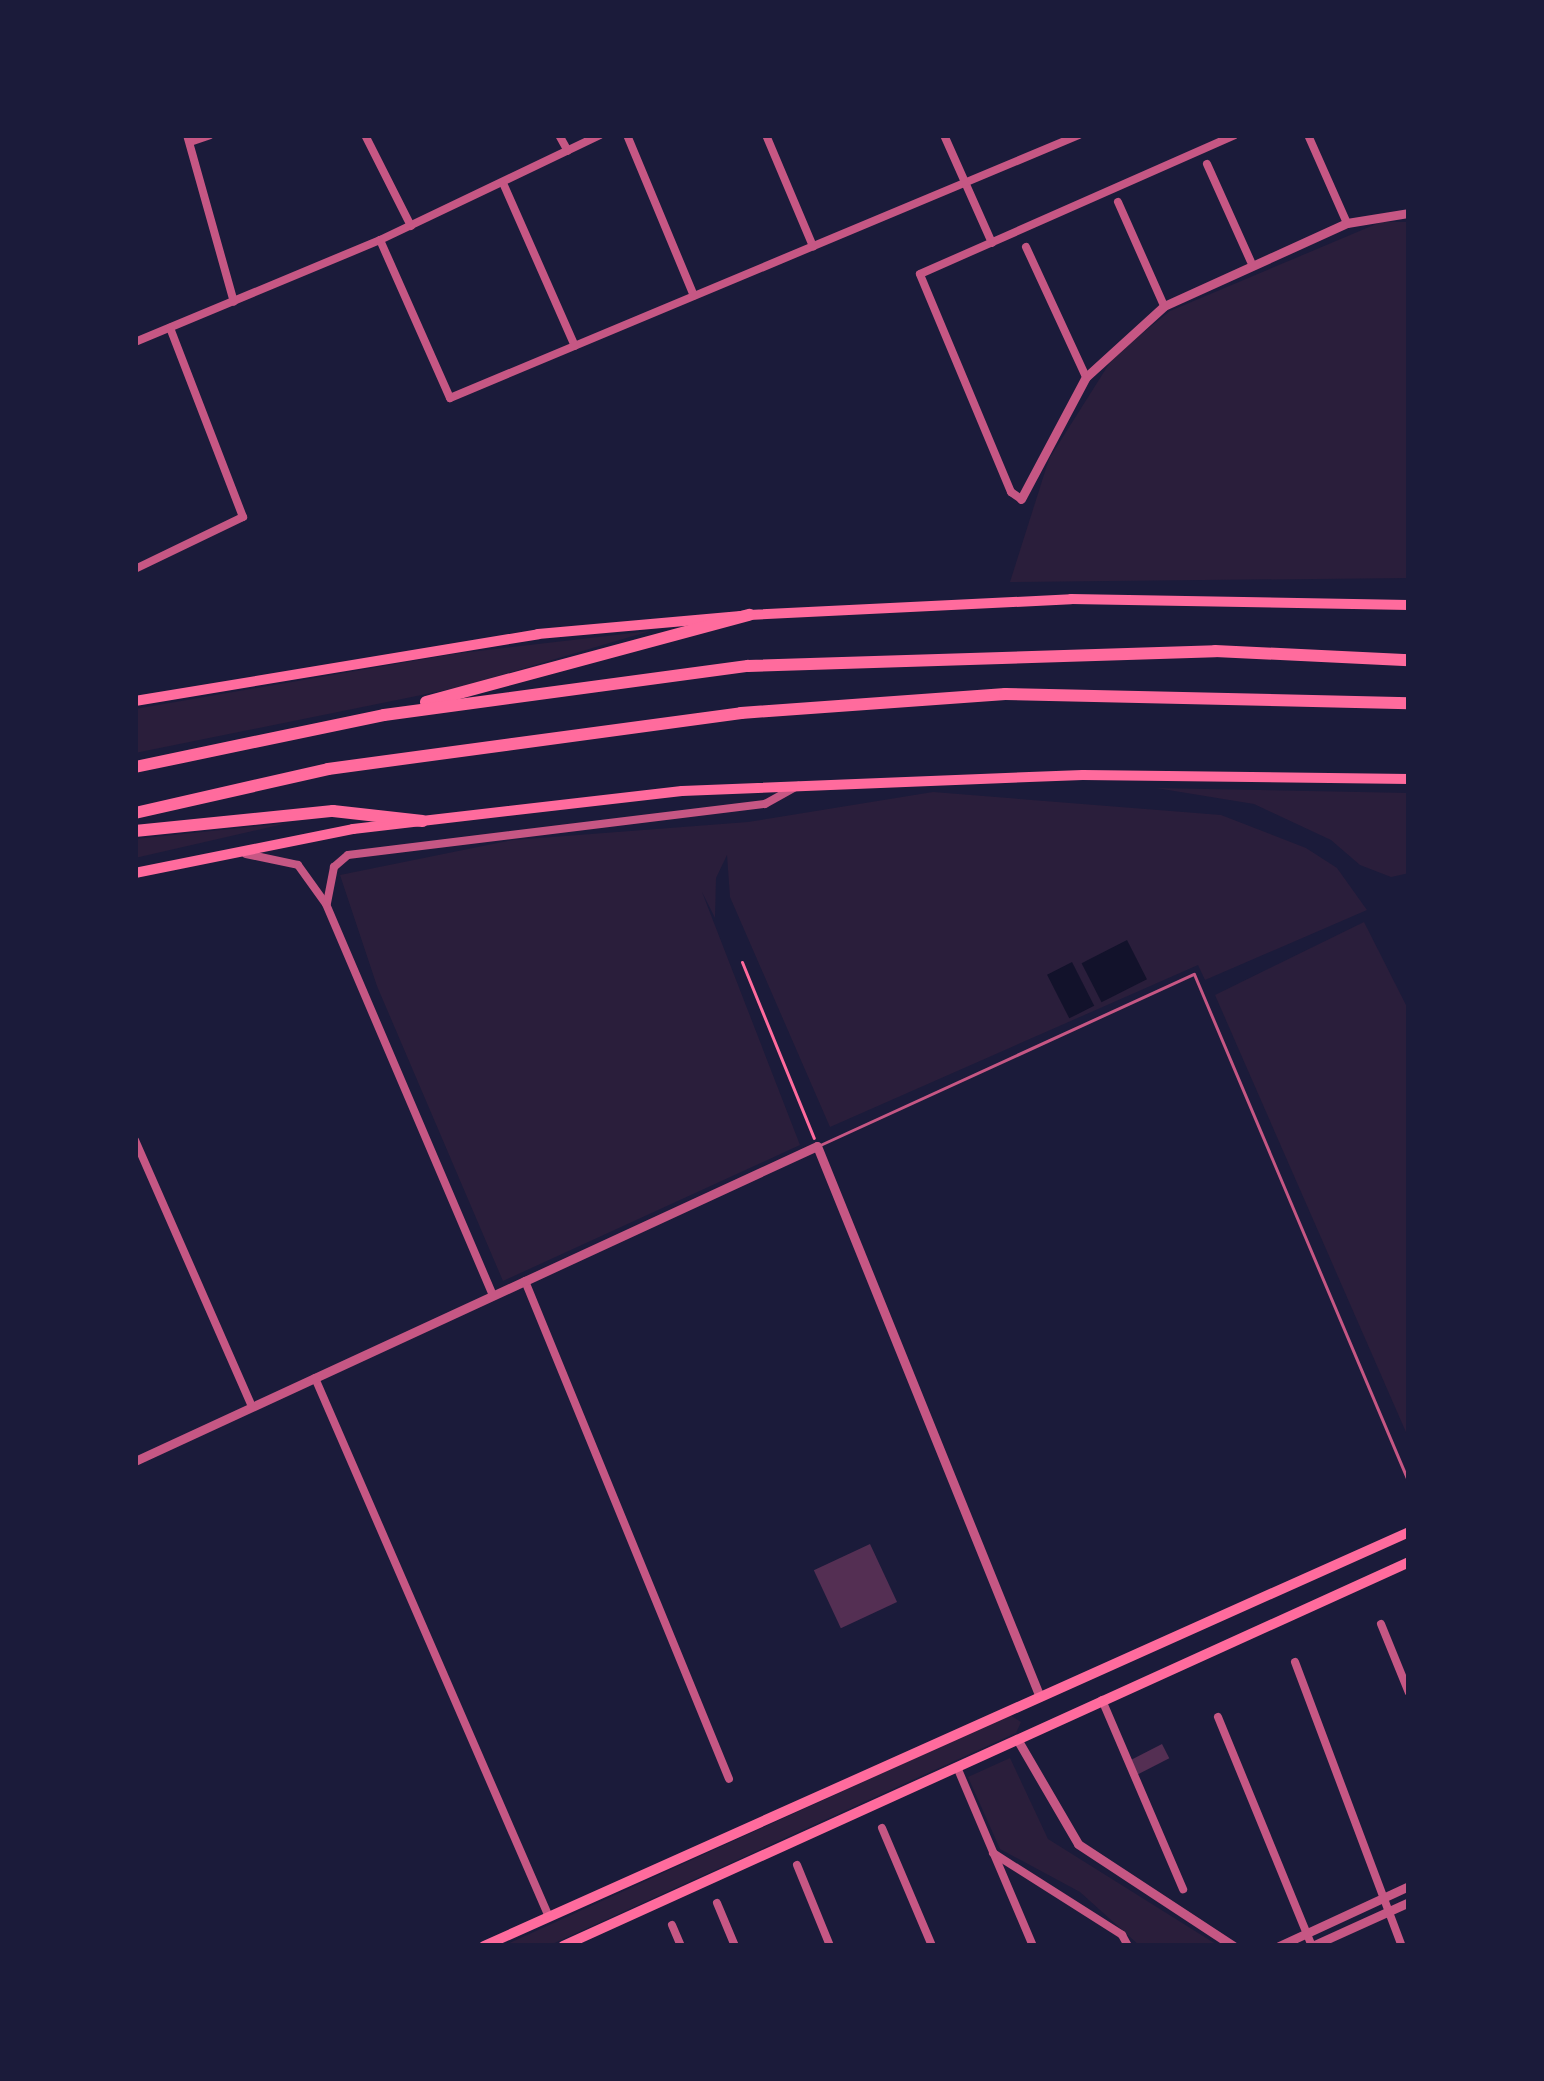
<!DOCTYPE html>
<html>
<head>
<meta charset="utf-8">
<style>
	body { margin:0 }
	#map { position:relative; width:1544px; height:2081px; overflow:hidden; background:#1b1b3a; font-family:"Fira Sans",sans-serif }
	div>[style] { position:absolute }
	.green>* { inset:0; background:#2a1e3b }
	.water>* { inset:0; background:#12122b; transform-origin:0 0 }
	.building>* { inset:0; background:#542f53; transform-origin:0 0 }
	.path>* { height:3px; margin:-1.5px; padding:0 1.5px; transform-origin:1.5px; border-radius:1.5px; background:#ff6b9d }
	.service>* { height:3px; margin:-1.5px; padding:0 1.5px; transform-origin:1.5px; border-radius:1.5px; background:#c65784 }
	.minor>* { height:8px; margin:-4px; padding:0 4px; transform-origin:4px; border-radius:4px; background:#c65784 }
	.tertiary>* { height:9px; margin:-4.5px; padding:0 4.5px; transform-origin:4.5px; border-radius:4.5px; background:#c65784 }
	.secondary>* { height:10px; margin:-5px; padding:0 5px; transform-origin:5px; border-radius:5px; background:#ff6b9d }
	.primary>* { height:10px; margin:-5px; padding:0 5px; transform-origin:5px; border-radius:5px; background:#ff6b9d }
	.trunk>* { height:12px; margin:-6px; padding:0 6px; transform-origin:6px; border-radius:6px; background:#ff6b9d }
	span { translate:-50% -50%; white-space:nowrap; text-align:center; line-height:1.15; -webkit-text-stroke:9px #1b1b3a; paint-order:stroke }
	.frame { position:absolute; inset:0; border:138px solid #1b1b3a; pointer-events:none }
</style>
</head>
<body>
<div id="map">
	<div class="green">
		<i style="clip-path:polygon(1381px 222px,1409px 222px,1409px 578px,1010px 582px,1049px 459px,1114px 356px,1170px 311px)"></i>
		<i style="clip-path:polygon(650px 631px,461px 687px,135px 753px,135px 709px,453px 654px)"></i>
		<i style="clip-path:polygon(1156px 788px,1409px 793px,1409px 873px,1391px 877px,1360px 865px,1331px 840px,1254px 804px)"></i>
		<i style="clip-path:polygon(933px 792px,1221px 815px,1306px 848px,1337px 868px,1367px 910px,1205px 980px,1198px 965px,830px 1127px,730px 897px,727px 855px,716px 878px,715px 918px,702px 892px,800px 1145px,503px 1281px,377px 986px,340px 875px,513px 840px,748px 822px)"></i>
		<i style="clip-path:polygon(288px 823px,135px 858px,135px 839px)"></i>
		<i style="clip-path:polygon(1364px 922px,1409px 1011px,1409px 1439px,1215px 995px)"></i>
		<i style="clip-path:polygon(1010px 1715px,1021px 1722px,1016px 1733px,548px 1946px,503px 1946px)"></i>
		<i style="clip-path:polygon(1010px 1758px,1048px 1839px,1219px 1946px,1140px 1946px,1080px 1892px,1000px 1849px,968px 1777px)"></i>
	</div>
	<div class="water">
		<i style="left:1127px;top:940px;width:44px;height:51px;rotate:63deg"></i>
		<i style="left:1072px;top:962px;width:49px;height:28px;rotate:63deg"></i>
	</div>
	<div class="building">
		<i style="left:870px;top:1544px;width:64px;height:62px;rotate:65deg"></i>
		<i style="left:1162px;top:1744px;width:16px;height:35px;rotate:63deg"></i>
	</div>
	<div class="path">
		<i style="left:742px;top:962px;width:190px;rotate:67.8deg"></i>
	</div>
	<div class="service">
		<i style="left:820px;top:1145px;width:411px;rotate:-24.6deg"></i>
		<i style="left:1194px;top:974px;width:553px;rotate:67.1deg"></i>
	</div>
	<div class="minor">
		<i style="left:187px;top:135px;width:173px;rotate:74.3deg"></i>
		<i style="left:365px;top:135px;width:102px;rotate:63.2deg"></i>
		<i style="left:559px;top:135px;width:18px;rotate:61deg"></i>
		<i style="left:627px;top:135px;width:174px;rotate:67.4deg"></i>
		<i style="left:766px;top:135px;width:121px;rotate:67.1deg"></i>
		<i style="left:944px;top:135px;width:118px;rotate:66deg"></i>
		<i style="left:1308px;top:135px;width:96px;rotate:66.1deg"></i>
		<i style="left:190px;top:142px;width:21px;rotate:-19deg"></i>
		<i style="left:1207px;top:164px;width:107px;rotate:65.8deg"></i>
		<i style="left:503px;top:183px;width:178px;rotate:66.2deg"></i>
		<i style="left:1118px;top:202px;width:114px;rotate:66.1deg"></i>
		<i style="left:380px;top:240px;width:173px;rotate:66.1deg"></i>
		<i style="left:450px;top:398px;width:682px;rotate:-22.69deg"></i>
		<i style="left:1026px;top:247px;width:143px;rotate:65.2deg"></i>
		<i style="left:135px;top:342px;width:265px;rotate:-22.6deg"></i>
		<i style="left:380px;top:240px;width:244px;rotate:-25.5deg"></i>
		<i style="left:1021px;top:499px;width:12px;rotate:-145deg"></i>
		<i style="left:1011px;top:492px;width:236px;rotate:-112.7deg"></i>
		<i style="left:920px;top:274px;width:344px;rotate:-23.8deg"></i>
		<i style="left:135px;top:569px;width:120px;rotate:-25.7deg"></i>
		<i style="left:243px;top:517px;width:203px;rotate:-111.1deg"></i>
		<i style="left:246px;top:854px;width:53px;rotate:11.9deg"></i>
		<i style="left:298px;top:865px;width:48px;rotate:54.3deg"></i>
		<i style="left:326px;top:904px;width:425px;rotate:66.9deg"></i>
		<i style="left:327px;top:903px;width:37px;rotate:-79deg"></i>
		<i style="left:334px;top:867px;width:18px;rotate:-41deg"></i>
		<i style="left:348px;top:855px;width:420px;rotate:-7deg"></i>
		<i style="left:765px;top:804px;width:38px;rotate:-29deg"></i>
		<i style="left:135px;top:1140px;width:292px;rotate:66.3deg"></i>
		<i style="left:525px;top:1281px;width:538px;rotate:67.72deg"></i>
		<i style="left:315px;top:1378px;width:588px;rotate:66.53deg"></i>
		<i style="left:1381px;top:1624px;width:74px;rotate:67.9deg"></i>
		<i style="left:1295px;top:1662px;width:303px;rotate:69.4deg"></i>
		<i style="left:1102px;top:1700px;width:206px;rotate:66.8deg"></i>
		<i style="left:1218px;top:1717px;width:248px;rotate:67.7deg"></i>
		<i style="left:957px;top:1767px;width:194px;rotate:67deg"></i>
		<i style="left:882px;top:1828px;width:128px;rotate:67deg"></i>
		<i style="left:993px;top:1853px;width:153px;rotate:32.4deg"></i>
		<i style="left:1122px;top:1935px;width:13px;rotate:61deg"></i>
		<i style="left:797px;top:1865px;width:87px;rotate:67.8deg"></i>
		<i style="left:717px;top:1903px;width:47px;rotate:67.3deg"></i>
		<i style="left:672px;top:1925px;width:23px;rotate:67deg"></i>
	</div>
	<div class="tertiary">
		<i style="left:1021px;top:499px;width:138px;rotate:-62deg"></i>
		<i style="left:1086px;top:377px;width:105px;rotate:-42.3deg"></i>
		<i style="left:1164px;top:306px;width:201px;rotate:-24.4deg"></i>
		<i style="left:1347px;top:223px;width:63px;rotate:-9.2deg"></i>
		<i style="left:135px;top:1461px;width:751px;rotate:-24.79deg"></i>
		<i style="left:817px;top:1146px;width:594px;rotate:67.97deg"></i>
		<i style="left:1017px;top:1739px;width:121px;rotate:59.8deg"></i>
		<i style="left:1078px;top:1844px;width:186px;rotate:33.3deg"></i>
		<i style="left:1279px;top:1946px;width:143px;rotate:-24.8deg"></i>
		<i style="left:1312px;top:1946px;width:107px;rotate:-24.4deg"></i>
	</div>
	<div class="secondary">
		<i style="left:484px;top:1946px;width:1013px;rotate:-24.11deg"></i>
		<i style="left:563px;top:1946px;width:929px;rotate:-24.41deg"></i>
	</div>
	<div class="primary">
		<i style="left:135px;top:701px;width:409px;rotate:-9.4deg"></i>
		<i style="left:538px;top:634px;width:212px;rotate:-5.1deg"></i>
		<i style="left:749px;top:615px;width:322px;rotate:-2.8deg"></i>
		<i style="left:1071px;top:599px;width:338px;rotate:1deg"></i>
		<i style="left:135px;top:873px;width:222px;rotate:-11.4deg"></i>
		<i style="left:353px;top:829px;width:331px;rotate:-6.6deg"></i>
		<i style="left:682px;top:791px;width:401px;rotate:-2.3deg"></i>
		<i style="left:1083px;top:775px;width:326px;rotate:0.7deg"></i>
	</div>
	<div class="trunk">
		<i style="left:426px;top:702px;width:335px;rotate:-15.1deg"></i>
		<i style="left:135px;top:767px;width:254px;rotate:-11.8deg"></i>
		<i style="left:384px;top:715px;width:367px;rotate:-7.7deg"></i>
		<i style="left:748px;top:666px;width:467px;rotate:-1.8deg"></i>
		<i style="left:1215px;top:651px;width:194px;rotate:2.7deg"></i>
		<i style="left:135px;top:813px;width:198px;rotate:-12.8deg"></i>
		<i style="left:328px;top:769px;width:417px;rotate:-7.7deg"></i>
		<i style="left:741px;top:713px;width:265px;rotate:-4.1deg"></i>
		<i style="left:1005px;top:694px;width:404px;rotate:1.3deg"></i>
		<i style="left:135px;top:831px;width:199px;rotate:-5.8deg"></i>
		<i style="left:333px;top:811px;width:90px;rotate:6.4deg"></i>
	</div>
	<div class="frame"></div>
</div>
</body>
</html>
